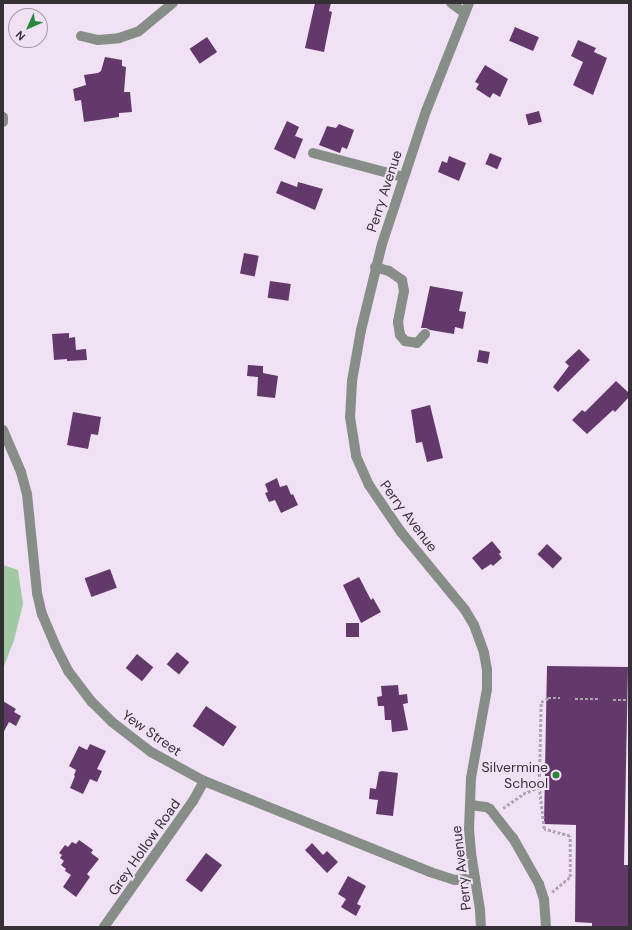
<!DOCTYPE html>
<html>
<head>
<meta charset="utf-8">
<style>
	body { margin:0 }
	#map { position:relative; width:632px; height:930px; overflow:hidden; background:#f1e1f4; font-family:"DM Sans",sans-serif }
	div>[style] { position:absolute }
	.green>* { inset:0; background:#a2c9a3 }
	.building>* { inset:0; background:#63396b; transform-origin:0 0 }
	.path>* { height:2.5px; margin-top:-1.25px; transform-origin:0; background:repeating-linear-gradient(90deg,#b0a4b3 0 3px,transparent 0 5px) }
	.minor>* { height:10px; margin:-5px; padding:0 5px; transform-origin:5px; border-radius:5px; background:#868e87 }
	.dots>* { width:11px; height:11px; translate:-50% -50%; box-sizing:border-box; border:2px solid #f1e1f4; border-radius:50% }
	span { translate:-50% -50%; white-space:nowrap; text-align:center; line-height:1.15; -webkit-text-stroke:4px #f1e1f4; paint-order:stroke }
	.street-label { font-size:14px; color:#352f36 }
	.poi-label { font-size:14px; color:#352f36 }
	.right { translate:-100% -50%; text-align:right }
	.frame { position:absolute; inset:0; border:4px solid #352f36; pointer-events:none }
	.north { position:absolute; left:8px; top:8px; width:40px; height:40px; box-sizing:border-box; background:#f1e1f4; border:1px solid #a69aa8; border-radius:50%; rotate:225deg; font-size:11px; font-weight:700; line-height:16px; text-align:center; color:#352f36 }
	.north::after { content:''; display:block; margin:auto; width:14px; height:18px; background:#2a8739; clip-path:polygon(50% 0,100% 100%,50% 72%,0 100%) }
</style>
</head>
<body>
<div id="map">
	<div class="green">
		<i style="clip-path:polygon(3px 565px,18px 570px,23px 604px,14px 640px,3px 669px)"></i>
	</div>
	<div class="building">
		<i style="clip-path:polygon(315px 3px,331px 3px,329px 11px,332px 12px,324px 52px,305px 48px)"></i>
		<i style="left:515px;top:27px;width:26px;height:15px;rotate:23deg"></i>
		<i style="left:207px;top:37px;width:18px;height:21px;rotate:56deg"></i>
		<i style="clip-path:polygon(578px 40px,596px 48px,594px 52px,607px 58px,593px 95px,573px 85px,583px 62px,571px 56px)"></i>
		<i style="clip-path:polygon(105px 57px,122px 60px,122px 66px,126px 67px,124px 92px,130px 92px,132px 112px,119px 113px,119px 117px,84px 122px,81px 100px,75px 101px,73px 89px,86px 85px,84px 75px,98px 73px,101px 71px)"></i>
		<i style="clip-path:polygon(485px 65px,508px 79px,500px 97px,493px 93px,490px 98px,476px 89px,479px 84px,475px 82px)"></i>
		<i style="left:539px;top:111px;width:11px;height:14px;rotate:75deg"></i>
		<i style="clip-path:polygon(287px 121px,299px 127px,295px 136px,303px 139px,295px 159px,274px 149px)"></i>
		<i style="clip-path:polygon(339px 124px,354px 130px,347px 149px,342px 147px,340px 153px,319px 145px,327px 126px,336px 128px)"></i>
		<i style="left:490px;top:153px;width:13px;height:12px;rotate:23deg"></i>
		<i style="clip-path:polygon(449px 156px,466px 163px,459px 181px,438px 172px,442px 161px,447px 163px)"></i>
		<i style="clip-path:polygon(281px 181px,297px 187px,298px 182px,323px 189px,315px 210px,276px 193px)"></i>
		<i style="left:244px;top:253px;width:15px;height:21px;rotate:11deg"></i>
		<i style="left:270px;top:281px;width:21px;height:17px;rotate:8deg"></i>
		<i style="clip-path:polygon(430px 286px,463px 292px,459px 311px,466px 312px,463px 329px,455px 327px,454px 334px,430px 330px,426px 328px,421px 328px)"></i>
		<i style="clip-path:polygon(69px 333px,69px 338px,75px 337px,76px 350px,86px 349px,87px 360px,67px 361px,67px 359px,54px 360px,52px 334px)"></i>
		<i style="clip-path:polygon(579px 349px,590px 360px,558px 392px,553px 387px,569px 366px,565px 362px)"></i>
		<i style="left:479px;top:350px;width:11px;height:12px;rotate:10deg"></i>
		<i style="clip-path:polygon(248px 365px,263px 366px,263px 373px,278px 376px,275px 398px,257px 396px,258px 377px,247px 376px)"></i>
		<i style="clip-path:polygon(616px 381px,629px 393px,629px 397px,615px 412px,613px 410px,587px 434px,572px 420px,582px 410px,585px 412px)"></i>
		<i style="clip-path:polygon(430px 405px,443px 458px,427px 462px,422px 442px,416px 443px,411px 410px)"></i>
		<i style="clip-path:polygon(73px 412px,101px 417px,98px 435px,91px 434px,88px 449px,67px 445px)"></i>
		<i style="clip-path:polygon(277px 478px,280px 487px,287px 485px,291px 495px,293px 494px,298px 505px,281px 513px,275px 500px,269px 502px,265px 493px,268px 492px,265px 484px)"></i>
		<i style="clip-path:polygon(492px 541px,501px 552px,499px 554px,502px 558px,493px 566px,491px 564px,482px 570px,472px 558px)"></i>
		<i style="left:547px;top:544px;width:21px;height:14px;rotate:43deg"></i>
		<i style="left:110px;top:569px;width:20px;height:27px;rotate:70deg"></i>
		<i style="clip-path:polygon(359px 577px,371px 600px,373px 598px,381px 612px,361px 623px,343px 585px)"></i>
		<i style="left:346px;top:623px;width:13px;height:14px"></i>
		<i style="left:177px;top:652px;width:16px;height:16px;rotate:40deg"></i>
		<i style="left:137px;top:654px;width:21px;height:18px;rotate:39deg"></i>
		<i style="clip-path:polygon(547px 666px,628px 667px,624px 865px,629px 865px,629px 927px,592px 927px,592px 923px,575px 922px,576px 825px,544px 824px)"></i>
		<i style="clip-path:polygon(398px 685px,399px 695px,407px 694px,408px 703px,403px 704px,408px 730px,392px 732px,391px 720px,385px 720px,384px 706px,378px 706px,377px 697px,382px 696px,381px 686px)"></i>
		<i style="clip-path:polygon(3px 701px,16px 709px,14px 712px,21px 716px,16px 726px,9px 722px,3px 733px)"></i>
		<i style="left:206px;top:706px;width:37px;height:24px;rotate:34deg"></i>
		<i style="clip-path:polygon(90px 744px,106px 751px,97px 769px,102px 771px,97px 782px,90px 779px,83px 794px,70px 788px,75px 776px,74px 775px,76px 770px,69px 766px,79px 746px,87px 750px)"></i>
		<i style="clip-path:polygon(382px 771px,398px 773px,393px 816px,376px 814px,378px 800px,369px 799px,370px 788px,376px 789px,379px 772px)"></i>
		<i style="clip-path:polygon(79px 840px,93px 850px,91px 853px,99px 859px,87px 874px,90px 877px,76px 897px,63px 887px,71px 875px,65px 871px,66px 869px,61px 865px,64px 861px,60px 858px,62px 855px,59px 853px,65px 845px,68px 847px,72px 842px,76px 844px)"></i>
		<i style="clip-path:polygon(312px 843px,323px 855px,327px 851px,338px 862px,327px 873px,305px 850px)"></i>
		<i style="left:206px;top:853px;width:20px;height:34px;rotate:37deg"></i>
		<i style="clip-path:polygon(348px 876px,366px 886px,357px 904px,361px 906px,356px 916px,341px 907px,346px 899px,338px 894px)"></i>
	</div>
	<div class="path">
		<i style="left:575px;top:699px;width:24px"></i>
		<i style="left:613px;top:700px;width:16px"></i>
		<i style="left:503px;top:808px;width:24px;rotate:-35deg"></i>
		<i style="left:523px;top:794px;width:17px;rotate:-24deg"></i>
		<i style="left:552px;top:892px;width:23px;rotate:-40deg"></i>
		<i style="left:570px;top:877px;width:41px;rotate:-90deg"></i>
		<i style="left:570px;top:836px;width:27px;rotate:-165deg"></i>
		<i style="left:544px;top:829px;width:42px;rotate:-96.8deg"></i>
		<i style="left:539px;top:787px;width:85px;rotate:-88.7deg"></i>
		<i style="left:541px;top:702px;width:8px;rotate:-30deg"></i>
		<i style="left:548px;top:698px;width:12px"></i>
	</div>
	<div class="minor">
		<i style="left:451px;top:3px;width:17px;rotate:36deg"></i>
		<i style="left:469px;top:3px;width:116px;rotate:111.7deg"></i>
		<i style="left:426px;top:111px;width:140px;rotate:108.3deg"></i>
		<i style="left:382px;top:244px;width:89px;rotate:103.7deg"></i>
		<i style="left:361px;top:330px;width:52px;rotate:100deg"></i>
		<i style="left:352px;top:381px;width:36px;rotate:93deg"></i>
		<i style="left:350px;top:417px;width:39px;rotate:81deg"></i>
		<i style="left:356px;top:456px;width:32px;rotate:66deg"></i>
		<i style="left:369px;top:485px;width:57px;rotate:55.8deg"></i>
		<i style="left:401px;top:532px;width:101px;rotate:50.6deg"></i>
		<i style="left:465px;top:610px;width:17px;rotate:59deg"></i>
		<i style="left:474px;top:625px;width:30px;rotate:70deg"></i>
		<i style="left:484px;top:653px;width:17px;rotate:80deg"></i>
		<i style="left:487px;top:670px;width:19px;rotate:90deg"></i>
		<i style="left:487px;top:689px;width:90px;rotate:100.2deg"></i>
		<i style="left:471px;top:778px;width:51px;rotate:92.2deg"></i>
		<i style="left:469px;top:829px;width:24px;rotate:85deg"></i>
		<i style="left:471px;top:853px;width:58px;rotate:81deg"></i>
		<i style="left:480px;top:910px;width:17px;rotate:87deg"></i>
		<i style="left:81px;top:36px;width:17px;rotate:13deg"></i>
		<i style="left:98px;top:40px;width:21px;rotate:-5deg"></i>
		<i style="left:119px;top:38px;width:21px;rotate:-19deg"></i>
		<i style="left:139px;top:31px;width:44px;rotate:-39.5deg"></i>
		<i style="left:3px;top:117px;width:5px;rotate:90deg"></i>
		<i style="left:313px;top:153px;width:93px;rotate:14.9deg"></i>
		<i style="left:375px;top:267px;width:15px;rotate:16deg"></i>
		<i style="left:389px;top:271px;width:16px;rotate:35deg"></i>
		<i style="left:402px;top:280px;width:11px;rotate:80deg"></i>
		<i style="left:404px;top:291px;width:32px;rotate:101deg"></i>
		<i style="left:398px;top:322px;width:13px;rotate:81deg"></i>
		<i style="left:400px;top:335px;width:8px;rotate:50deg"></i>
		<i style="left:405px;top:341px;width:12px;rotate:9deg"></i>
		<i style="left:417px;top:343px;width:12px;rotate:-48deg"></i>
		<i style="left:3px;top:430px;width:46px;rotate:66.8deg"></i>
		<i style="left:21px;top:472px;width:23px;rotate:75deg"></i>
		<i style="left:27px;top:494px;width:100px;rotate:84.2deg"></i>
		<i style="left:37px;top:593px;width:22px;rotate:77deg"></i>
		<i style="left:42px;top:614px;width:34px;rotate:67deg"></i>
		<i style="left:55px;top:645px;width:30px;rotate:63deg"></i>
		<i style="left:69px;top:672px;width:38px;rotate:53deg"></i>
		<i style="left:92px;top:702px;width:28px;rotate:45deg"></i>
		<i style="left:112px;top:722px;width:49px;rotate:37.6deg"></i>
		<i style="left:151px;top:752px;width:60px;rotate:28.7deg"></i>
		<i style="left:204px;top:781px;width:244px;rotate:21.9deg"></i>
		<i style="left:430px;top:872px;width:26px;rotate:18deg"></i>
		<i style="left:455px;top:880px;width:20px;rotate:-6deg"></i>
		<i style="left:470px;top:805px;width:16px;rotate:7deg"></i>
		<i style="left:486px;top:807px;width:4px;rotate:27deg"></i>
		<i style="left:490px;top:809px;width:37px;rotate:52deg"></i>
		<i style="left:513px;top:838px;width:53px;rotate:60.5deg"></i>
		<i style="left:539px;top:884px;width:16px;rotate:72deg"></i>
		<i style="left:544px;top:899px;width:28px;rotate:86deg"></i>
		<i style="left:104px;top:927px;width:154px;rotate:-54.8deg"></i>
		<i style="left:193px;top:801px;width:23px;rotate:-61deg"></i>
	</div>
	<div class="dots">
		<i style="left:556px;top:775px;background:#2a8739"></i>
	</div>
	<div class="street-label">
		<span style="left:384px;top:191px;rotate:-72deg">Perry Avenue</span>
		<span style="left:409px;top:516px;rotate:53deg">Perry Avenue</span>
		<span style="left:152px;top:733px;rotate:35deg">Yew Street</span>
		<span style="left:144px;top:847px;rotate:-55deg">Grey Hollow Road</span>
		<span style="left:461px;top:868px;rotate:-97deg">Perry Avenue</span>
	</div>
	<div class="poi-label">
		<span class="right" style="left:548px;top:775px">Silvermine<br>School</span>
	</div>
	<div class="frame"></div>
	<div class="north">N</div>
</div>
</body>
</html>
